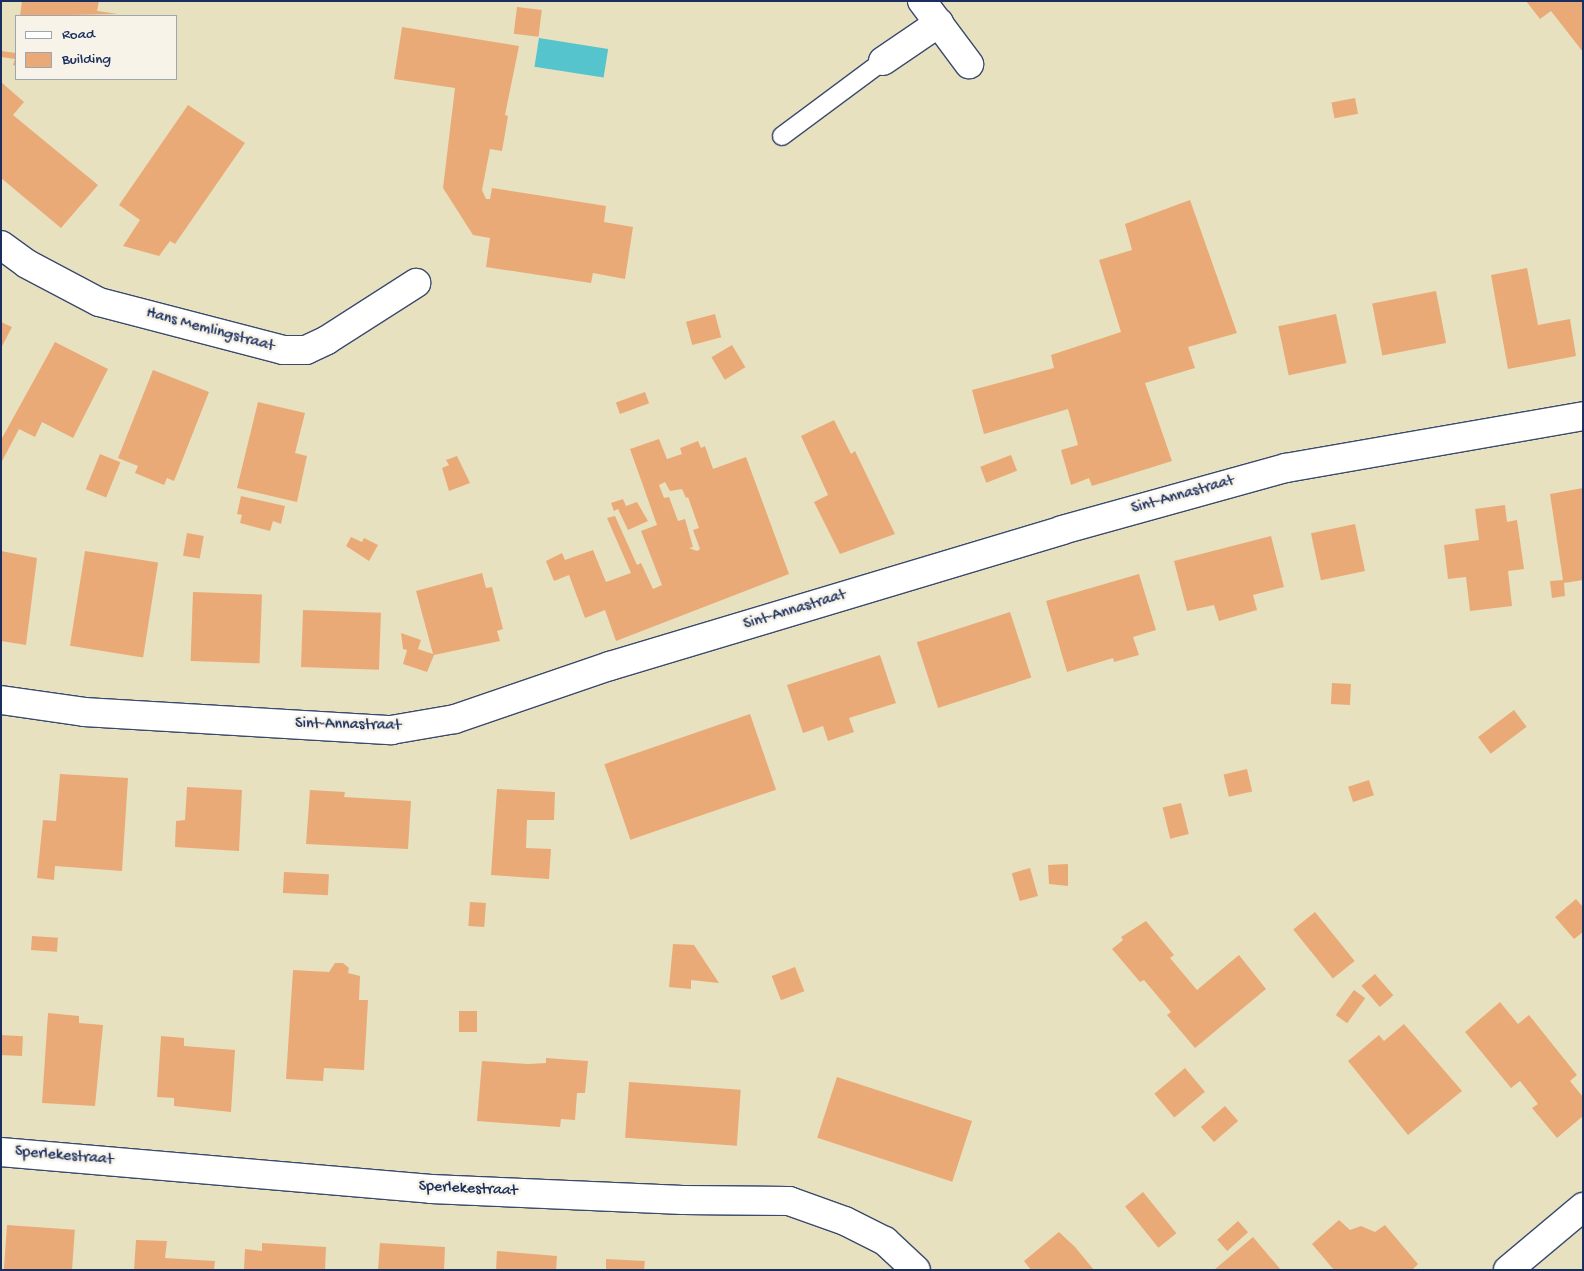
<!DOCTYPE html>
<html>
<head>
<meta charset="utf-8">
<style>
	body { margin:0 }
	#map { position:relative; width:1584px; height:1271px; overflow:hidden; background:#e7e1c0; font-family:"Gochi Hand",sans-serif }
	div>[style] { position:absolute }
	.water>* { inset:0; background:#56c4cc; transform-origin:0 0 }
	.building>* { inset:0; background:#eaaa77; transform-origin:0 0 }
	.roads { filter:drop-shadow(1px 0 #3a4a6d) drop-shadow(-1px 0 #3a4a6d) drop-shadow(0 1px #3a4a6d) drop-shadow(0 -1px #3a4a6d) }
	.service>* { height:18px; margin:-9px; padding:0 9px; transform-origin:9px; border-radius:9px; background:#fff }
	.minor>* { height:28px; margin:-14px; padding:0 14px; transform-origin:14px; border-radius:14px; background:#fff }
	span { translate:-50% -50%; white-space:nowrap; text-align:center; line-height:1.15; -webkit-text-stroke:5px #f7f3e8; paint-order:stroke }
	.street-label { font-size:16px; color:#1b2f5e }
	.frame { position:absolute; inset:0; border:2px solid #1b2f5e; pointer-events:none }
	.legend { position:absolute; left:15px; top:15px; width:162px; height:65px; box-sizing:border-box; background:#f7f3e8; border:1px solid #9fa5b1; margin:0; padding:6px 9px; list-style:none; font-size:15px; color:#1b2f5e }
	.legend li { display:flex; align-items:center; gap:10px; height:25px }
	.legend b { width:25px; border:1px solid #9fa5b1 }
</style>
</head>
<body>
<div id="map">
	<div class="water">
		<i style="left:539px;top:38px;width:70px;height:29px;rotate:9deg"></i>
	</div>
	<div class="building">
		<i style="clip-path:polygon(22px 1px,99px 1px,97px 11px,118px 14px,20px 16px)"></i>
		<i style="clip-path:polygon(1526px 1px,1583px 1px,1583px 52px,1551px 11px,1540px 19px)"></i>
		<i style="left:517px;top:7px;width:25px;height:27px;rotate:7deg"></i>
		<i style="clip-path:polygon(402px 27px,519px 46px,505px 115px,508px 116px,502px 151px,490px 149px,482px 190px,486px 199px,490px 199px,492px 188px,606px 206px,604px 222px,633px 227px,625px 279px,593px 273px,591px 283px,486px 267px,490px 238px,473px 235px,443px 188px,455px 88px,394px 79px)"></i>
		<i style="clip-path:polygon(1px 51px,16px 53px,16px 66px,13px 65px,15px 59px,1px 57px)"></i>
		<i style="clip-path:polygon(1px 82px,24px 102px,13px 115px,98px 185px,61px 228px,1px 178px)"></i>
		<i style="left:1355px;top:98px;width:16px;height:24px;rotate:79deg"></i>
		<i style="clip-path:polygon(188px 105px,245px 143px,175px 244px,170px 241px,159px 256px,123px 246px,140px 220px,119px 205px)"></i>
		<i style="clip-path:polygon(1190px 200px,1237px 333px,1188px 347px,1195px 368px,1145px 383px,1172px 461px,1092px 486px,1089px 478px,1071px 485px,1061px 450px,1078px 445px,1068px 409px,984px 434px,972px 390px,1054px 368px,1051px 355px,1121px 332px,1099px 260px,1132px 250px,1125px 224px)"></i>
		<i style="clip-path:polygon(1527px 268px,1538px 325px,1570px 319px,1576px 356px,1508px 369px,1491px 275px)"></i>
		<i style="left:1436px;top:291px;width:53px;height:65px;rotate:79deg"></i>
		<i style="left:715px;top:314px;width:24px;height:30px;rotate:75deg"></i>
		<i style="left:1336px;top:314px;width:50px;height:59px;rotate:78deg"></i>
		<i style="clip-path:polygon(1px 322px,12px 327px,1px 348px)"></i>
		<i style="clip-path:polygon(55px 342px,108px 369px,73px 438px,42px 422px,35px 437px,19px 429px,1px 463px,1px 440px)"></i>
		<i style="left:732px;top:345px;width:26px;height:24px;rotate:59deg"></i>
		<i style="clip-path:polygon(153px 370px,209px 392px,174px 481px,167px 478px,164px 485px,135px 473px,138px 466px,118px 458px)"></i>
		<i style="left:645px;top:392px;width:12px;height:31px;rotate:70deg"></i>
		<i style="clip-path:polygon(258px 402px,305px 413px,295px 453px,307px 456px,297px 502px,237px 488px)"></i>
		<i style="clip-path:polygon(834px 420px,851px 454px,855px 451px,895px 534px,840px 554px,814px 502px,828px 495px,801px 436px)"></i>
		<i style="clip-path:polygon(evenodd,659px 439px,667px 459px,682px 454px,680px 448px,698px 441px,701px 448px,705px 446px,713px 469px,746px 457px,789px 574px,616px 641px,605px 610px,585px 618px,569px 575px,554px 581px,546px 561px,562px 553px,565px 560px,593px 550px,606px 582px,631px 573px,607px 518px,615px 516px,637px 565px,641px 563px,653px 589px,662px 585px,641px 531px,657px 525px,630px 449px,659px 439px,665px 482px,670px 491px,682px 489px,686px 498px,688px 497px,699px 528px,693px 530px,700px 549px,697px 551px,689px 548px,693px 547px,685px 519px,678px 521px,669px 497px,664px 498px,659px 485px,665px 482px)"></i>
		<i style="left:100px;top:454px;width:22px;height:38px;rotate:22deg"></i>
		<i style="left:1011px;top:455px;width:17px;height:33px;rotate:69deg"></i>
		<i style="clip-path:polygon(457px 456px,470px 483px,449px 491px,442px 468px,449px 465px,446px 460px)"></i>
		<i style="clip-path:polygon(1583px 488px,1583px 580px,1564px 583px,1565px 596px,1552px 598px,1550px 581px,1563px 580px,1550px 494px)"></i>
		<i style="clip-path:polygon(241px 496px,285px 506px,281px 524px,273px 521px,270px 531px,240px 523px,242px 515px,237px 514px)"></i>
		<i style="clip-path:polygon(623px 499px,626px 506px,637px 502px,648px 521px,628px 530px,618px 509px,614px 511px,611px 503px)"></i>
		<i style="clip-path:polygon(1505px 505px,1507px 522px,1517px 520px,1524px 569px,1508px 571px,1512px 606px,1470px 611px,1466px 577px,1448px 579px,1444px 545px,1479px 540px,1475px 509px)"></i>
		<i style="left:1355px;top:524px;width:48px;height:45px;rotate:78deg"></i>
		<i style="left:187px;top:533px;width:17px;height:23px;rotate:10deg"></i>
		<i style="clip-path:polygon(1271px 536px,1284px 587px,1253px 595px,1257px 610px,1219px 621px,1214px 605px,1187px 611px,1174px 561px)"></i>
		<i style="clip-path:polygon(351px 537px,362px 542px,364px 538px,378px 545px,369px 561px,346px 546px)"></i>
		<i style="clip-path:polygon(1px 551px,37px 558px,26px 645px,1px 641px)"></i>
		<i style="left:85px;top:551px;width:74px;height:96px;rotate:9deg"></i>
		<i style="clip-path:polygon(482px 573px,486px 588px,492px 587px,503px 629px,497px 631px,500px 641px,434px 655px,427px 672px,403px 664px,407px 650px,403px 649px,401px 633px,421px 640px,418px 649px,433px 654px,416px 591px)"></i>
		<i style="clip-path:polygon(1139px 574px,1156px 630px,1133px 637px,1139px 655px,1114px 662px,1113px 658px,1067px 672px,1046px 601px)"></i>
		<i style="left:193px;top:592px;width:69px;height:69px;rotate:2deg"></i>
		<i style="left:303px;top:610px;width:78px;height:57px;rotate:2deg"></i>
		<i style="left:1010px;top:612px;width:69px;height:98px;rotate:72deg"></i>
		<i style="clip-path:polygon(880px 655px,896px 703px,849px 718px,854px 732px,828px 741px,823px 726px,803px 733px,787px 685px)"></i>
		<i style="left:1332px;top:683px;width:19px;height:21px;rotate:3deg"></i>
		<i style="left:1514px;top:710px;width:21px;height:45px;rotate:53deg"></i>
		<i style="left:750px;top:714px;width:80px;height:154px;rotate:71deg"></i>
		<i style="left:1247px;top:769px;width:23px;height:24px;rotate:77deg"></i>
		<i style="clip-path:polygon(60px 774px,128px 778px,122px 871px,55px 866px,54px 880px,37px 878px,43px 820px,56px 821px)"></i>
		<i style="left:1369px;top:780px;width:16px;height:22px;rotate:72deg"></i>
		<i style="clip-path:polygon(187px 787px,242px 790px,239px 851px,175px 847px,176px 821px,185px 820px)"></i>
		<i style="clip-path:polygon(497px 789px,555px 792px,554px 820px,527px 820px,526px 848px,551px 849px,549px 879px,491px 875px)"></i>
		<i style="clip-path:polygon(310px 790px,345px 792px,344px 797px,411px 801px,408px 849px,306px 844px)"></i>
		<i style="left:1181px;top:803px;width:32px;height:19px;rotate:76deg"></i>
		<i style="clip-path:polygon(1068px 864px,1068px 886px,1049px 884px,1048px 865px)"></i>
		<i style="left:1030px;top:868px;width:29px;height:19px;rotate:74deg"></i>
		<i style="left:284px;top:872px;width:45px;height:21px;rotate:3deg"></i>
		<i style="clip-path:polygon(1576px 899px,1583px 907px,1583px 932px,1574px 939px,1555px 917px)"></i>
		<i style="left:470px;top:902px;width:16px;height:24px;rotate:4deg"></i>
		<i style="left:1315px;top:912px;width:63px;height:28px;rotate:51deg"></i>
		<i style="clip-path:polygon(1146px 921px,1174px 955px,1170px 958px,1197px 990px,1239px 955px,1266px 989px,1195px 1048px,1167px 1015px,1171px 1012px,1144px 980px,1140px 982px,1112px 949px,1123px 940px,1121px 937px)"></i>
		<i style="left:32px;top:936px;width:26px;height:14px;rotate:4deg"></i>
		<i style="clip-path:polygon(673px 944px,694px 945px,719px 983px,691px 980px,691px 989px,669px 987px)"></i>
		<i style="clip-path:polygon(335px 963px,343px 963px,349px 968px,348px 973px,360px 976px,359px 1000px,368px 1000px,364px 1070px,324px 1068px,323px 1081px,286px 1079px,293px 970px,329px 972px)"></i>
		<i style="left:795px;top:967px;width:26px;height:25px;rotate:69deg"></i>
		<i style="left:1375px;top:974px;width:28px;height:18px;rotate:49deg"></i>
		<i style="left:1354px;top:990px;width:14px;height:31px;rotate:36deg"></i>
		<i style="clip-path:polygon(1500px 1002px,1518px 1024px,1529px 1015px,1577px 1075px,1570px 1081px,1583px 1097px,1583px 1116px,1557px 1138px,1532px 1108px,1538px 1104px,1520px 1081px,1511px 1088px,1465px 1032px)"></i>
		<i style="left:459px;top:1011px;width:18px;height:21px"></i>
		<i style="clip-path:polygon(48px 1013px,79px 1016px,79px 1023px,103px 1025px,95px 1106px,42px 1103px)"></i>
		<i style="clip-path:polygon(1404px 1024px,1462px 1091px,1408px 1135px,1348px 1061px,1379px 1035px,1384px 1041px)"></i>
		<i style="left:1px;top:1035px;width:22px;height:20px;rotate:3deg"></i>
		<i style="clip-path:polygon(161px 1036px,184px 1038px,184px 1046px,235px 1050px,231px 1112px,174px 1106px,174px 1098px,157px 1097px)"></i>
		<i style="clip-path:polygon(546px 1058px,588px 1061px,585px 1093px,577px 1093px,575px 1120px,561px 1119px,560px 1127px,477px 1121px,482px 1061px,528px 1064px,546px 1063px)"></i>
		<i style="left:1185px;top:1068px;width:31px;height:40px;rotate:50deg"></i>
		<i style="left:837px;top:1077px;width:142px;height:64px;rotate:18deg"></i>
		<i style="left:629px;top:1082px;width:112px;height:56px;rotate:4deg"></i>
		<i style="left:1225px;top:1106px;width:20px;height:32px;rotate:49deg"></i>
		<i style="left:1143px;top:1192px;width:53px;height:23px;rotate:51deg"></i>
		<i style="clip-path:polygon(1339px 1220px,1350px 1230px,1361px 1226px,1375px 1232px,1385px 1225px,1418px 1264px,1412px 1270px,1334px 1270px,1312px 1244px)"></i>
		<i style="left:1238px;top:1221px;width:15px;height:28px;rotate:48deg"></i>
		<i style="left:7px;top:1225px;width:68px;height:45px;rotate:4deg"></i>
		<i style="clip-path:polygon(1059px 1232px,1075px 1247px,1094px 1270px,1031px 1270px,1024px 1261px)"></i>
		<i style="clip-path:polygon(1253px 1237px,1281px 1270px,1214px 1270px)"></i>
		<i style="clip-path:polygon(136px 1240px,167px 1241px,165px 1258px,215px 1261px,214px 1270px,134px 1270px)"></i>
		<i style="clip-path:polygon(262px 1243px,326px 1247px,325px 1270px,244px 1270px,245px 1249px,262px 1251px)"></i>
		<i style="clip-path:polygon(380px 1243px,445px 1247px,444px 1270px,378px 1270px)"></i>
		<i style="clip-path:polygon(497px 1251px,557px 1256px,556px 1270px,496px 1270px)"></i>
		<i style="clip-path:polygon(606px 1259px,645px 1261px,644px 1270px,606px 1270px)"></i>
	</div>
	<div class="roads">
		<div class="service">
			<i style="left:782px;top:136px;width:126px;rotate:-36.6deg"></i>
		</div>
		<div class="minor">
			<i style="left:922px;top:1px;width:79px;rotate:53.3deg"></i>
			<i style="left:883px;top:61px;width:68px;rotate:-34.2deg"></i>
			<i style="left:1px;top:245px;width:32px;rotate:36deg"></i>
			<i style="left:27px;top:264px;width:81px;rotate:27.8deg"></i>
			<i style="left:99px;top:302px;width:190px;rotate:14.6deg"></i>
			<i style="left:283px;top:350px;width:23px"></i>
			<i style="left:306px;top:350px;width:23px;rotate:-25deg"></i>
			<i style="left:327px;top:340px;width:106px;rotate:-32.6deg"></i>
			<i style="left:1px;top:700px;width:84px;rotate:8.2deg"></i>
			<i style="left:84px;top:712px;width:308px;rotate:3.4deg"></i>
			<i style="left:391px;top:730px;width:65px;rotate:-9.8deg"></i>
			<i style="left:455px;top:719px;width:164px;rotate:-18.9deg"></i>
			<i style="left:610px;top:666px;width:472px;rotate:-16.7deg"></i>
			<i style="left:1062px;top:530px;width:232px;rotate:-15.5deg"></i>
			<i style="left:1286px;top:468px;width:302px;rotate:-9.9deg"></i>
			<i style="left:1px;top:1152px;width:432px;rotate:4.9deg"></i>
			<i style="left:431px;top:1189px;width:252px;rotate:2.5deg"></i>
			<i style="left:683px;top:1200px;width:106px;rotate:0.5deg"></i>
			<i style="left:789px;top:1201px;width:59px;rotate:19.7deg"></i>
			<i style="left:845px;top:1221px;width:45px;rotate:26.6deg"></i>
			<i style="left:885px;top:1241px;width:42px;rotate:43.1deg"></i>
			<i style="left:1508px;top:1270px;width:98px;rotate:-40deg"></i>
		</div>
	</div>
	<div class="street-label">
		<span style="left:210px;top:331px;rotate:15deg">Hans Memlingstraat</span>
		<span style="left:1183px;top:496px;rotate:-16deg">Sint-Annastraat</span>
		<span style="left:795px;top:611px;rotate:-17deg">Sint-Annastraat</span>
		<span style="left:348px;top:726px;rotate:1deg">Sint-Annastraat</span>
		<span style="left:64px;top:1157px;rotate:5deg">Sperlekestraat</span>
		<span style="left:468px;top:1190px;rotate:3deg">Sperlekestraat</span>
	</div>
	<div class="frame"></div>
	<ul class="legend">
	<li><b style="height:6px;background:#fff"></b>Road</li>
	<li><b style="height:14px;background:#eaaa77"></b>Building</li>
	</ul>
</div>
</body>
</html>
